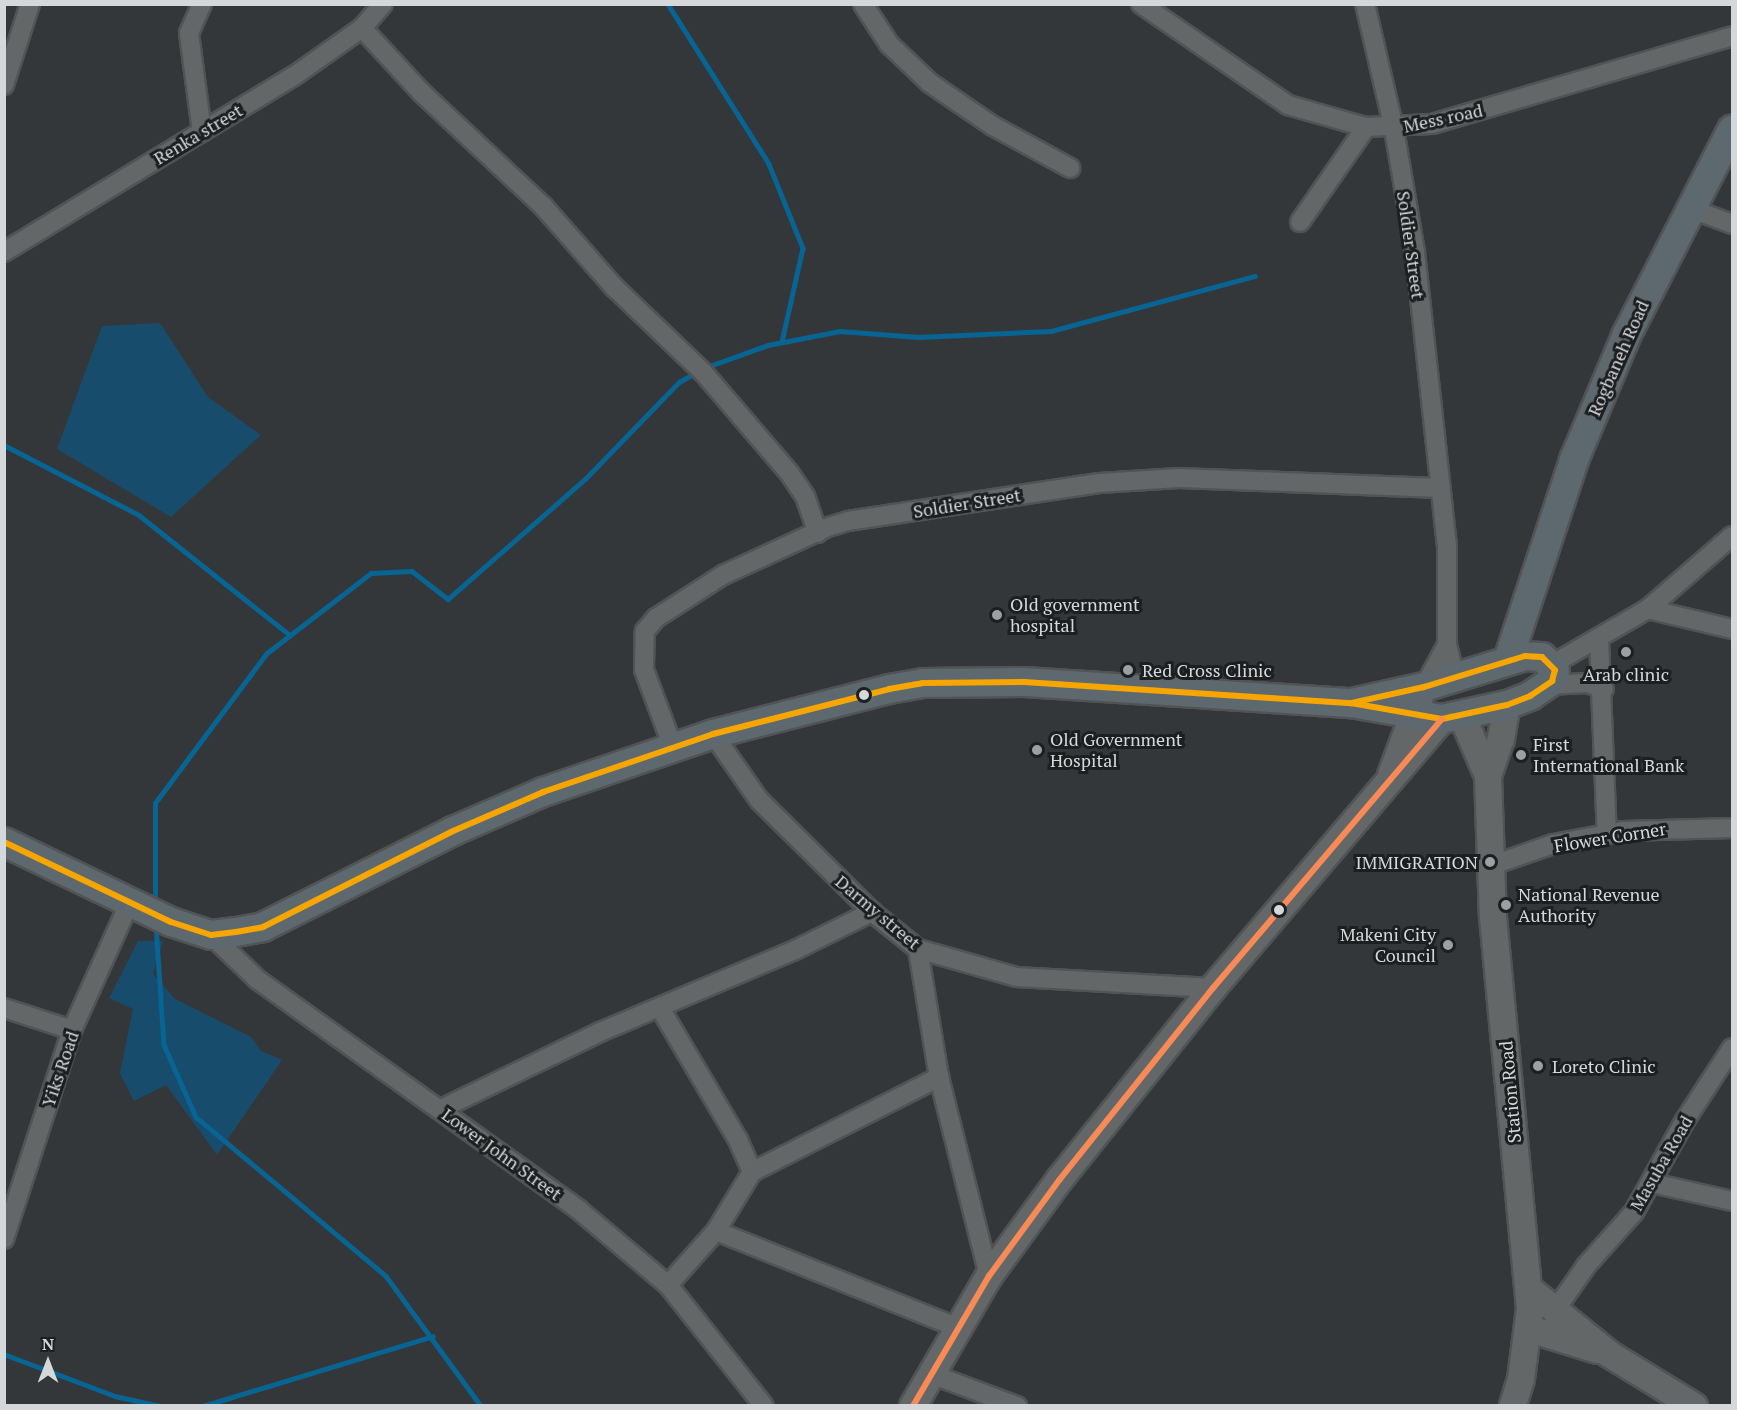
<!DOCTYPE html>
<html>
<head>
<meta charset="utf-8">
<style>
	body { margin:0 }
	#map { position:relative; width:1737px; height:1410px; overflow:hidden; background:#343739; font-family:"PT Serif",serif }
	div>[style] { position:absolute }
	.green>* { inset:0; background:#174c6c }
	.stream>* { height:4.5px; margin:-2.25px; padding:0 2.25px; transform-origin:2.25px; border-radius:2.25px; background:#076493 }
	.roads { filter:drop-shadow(2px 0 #515355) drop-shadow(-2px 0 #515355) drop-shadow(0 2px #515355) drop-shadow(0 -2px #515355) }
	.street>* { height:18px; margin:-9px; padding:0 9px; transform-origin:9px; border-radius:9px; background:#646768 }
	.secondary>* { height:26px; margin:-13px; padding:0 13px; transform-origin:13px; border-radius:13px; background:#646768 }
	.primary>* { height:28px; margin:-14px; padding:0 14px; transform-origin:14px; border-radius:14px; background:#5d686f }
	.bus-1>* { height:6px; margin:-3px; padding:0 3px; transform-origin:3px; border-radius:3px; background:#f7a600 }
	.bus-2>* { height:6px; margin:-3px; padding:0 3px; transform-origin:3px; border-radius:3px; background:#f98a56 }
	.dots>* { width:16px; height:16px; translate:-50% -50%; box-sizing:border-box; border:3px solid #1c1e20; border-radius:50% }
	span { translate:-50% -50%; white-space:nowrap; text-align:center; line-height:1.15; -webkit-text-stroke:6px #1c1e20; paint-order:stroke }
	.street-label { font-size:18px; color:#d4d8da }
	.poi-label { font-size:18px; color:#d4d8da }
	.left { translate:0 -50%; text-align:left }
	.right { translate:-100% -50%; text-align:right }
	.frame { position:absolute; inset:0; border:6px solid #d4d8da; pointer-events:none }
	.north { position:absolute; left:18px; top:1332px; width:60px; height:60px; -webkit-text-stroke:4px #1c1e20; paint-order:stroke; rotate:0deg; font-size:16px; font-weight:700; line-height:24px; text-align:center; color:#d4d8da }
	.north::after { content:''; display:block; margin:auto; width:21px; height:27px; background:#d4d8da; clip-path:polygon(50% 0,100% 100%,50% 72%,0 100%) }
</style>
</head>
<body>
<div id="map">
	<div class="green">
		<i style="clip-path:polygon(160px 323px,208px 397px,261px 435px,171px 517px,57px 449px,102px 326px)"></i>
		<i style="clip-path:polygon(138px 941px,163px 941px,153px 974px,175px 999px,251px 1037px,261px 1051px,282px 1060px,217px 1155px,166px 1085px,134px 1101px,120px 1073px,133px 1009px,109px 998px)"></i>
	</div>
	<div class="stream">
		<i style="left:668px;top:4px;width:189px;rotate:57.7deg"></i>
		<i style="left:769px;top:164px;width:91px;rotate:68deg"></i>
		<i style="left:803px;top:248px;width:96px;rotate:102.6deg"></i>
		<i style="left:704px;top:368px;width:68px;rotate:-19.8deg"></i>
		<i style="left:768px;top:345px;width:73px;rotate:-11deg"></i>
		<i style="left:840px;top:331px;width:78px;rotate:4.4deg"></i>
		<i style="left:918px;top:337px;width:133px;rotate:-2.6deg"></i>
		<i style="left:1051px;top:331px;width:211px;rotate:-15.1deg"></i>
		<i style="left:4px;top:445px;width:152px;rotate:27.4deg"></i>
		<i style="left:139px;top:515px;width:193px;rotate:38.5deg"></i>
		<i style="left:155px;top:902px;width:99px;rotate:-90deg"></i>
		<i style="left:155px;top:803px;width:187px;rotate:-53.3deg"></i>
		<i style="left:267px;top:653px;width:131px;rotate:-37.6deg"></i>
		<i style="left:371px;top:573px;width:41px;rotate:-2.8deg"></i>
		<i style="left:412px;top:571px;width:46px;rotate:37.9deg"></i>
		<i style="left:448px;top:599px;width:182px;rotate:-41.2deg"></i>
		<i style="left:585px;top:479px;width:135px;rotate:-45.9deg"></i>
		<i style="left:679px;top:382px;width:21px;rotate:-29deg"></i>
		<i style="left:156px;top:925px;width:120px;rotate:86.2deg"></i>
		<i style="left:164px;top:1045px;width:79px;rotate:66deg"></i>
		<i style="left:196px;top:1117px;width:248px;rotate:39.9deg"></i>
		<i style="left:386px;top:1276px;width:161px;rotate:53.8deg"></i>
		<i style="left:4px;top:1354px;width:119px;rotate:20.7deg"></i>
		<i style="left:115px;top:1396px;width:46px;rotate:12.5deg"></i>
		<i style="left:203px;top:1406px;width:240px;rotate:-16.9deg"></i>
	</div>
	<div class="roads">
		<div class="street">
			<i style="left:863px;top:4px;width:48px;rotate:57deg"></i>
			<i style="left:889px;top:44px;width:57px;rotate:43.6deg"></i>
			<i style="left:930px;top:83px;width:76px;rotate:34.3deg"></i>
			<i style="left:993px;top:126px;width:88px;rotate:28.6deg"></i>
			<i style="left:1141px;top:4px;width:178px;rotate:34.5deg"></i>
			<i style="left:1288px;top:105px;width:81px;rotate:15.8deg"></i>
			<i style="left:1366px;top:127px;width:66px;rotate:-2.6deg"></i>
			<i style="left:1432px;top:124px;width:313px;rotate:-16.3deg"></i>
			<i style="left:1365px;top:4px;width:128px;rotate:76.9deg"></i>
			<i style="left:1394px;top:129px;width:125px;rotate:80.3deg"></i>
			<i style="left:1415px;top:252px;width:295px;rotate:83.8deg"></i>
			<i style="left:1447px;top:545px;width:100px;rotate:90deg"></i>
			<i style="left:1447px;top:645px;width:34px;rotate:76deg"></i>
			<i style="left:362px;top:28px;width:87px;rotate:47.3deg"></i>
			<i style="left:421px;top:92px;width:167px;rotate:43.1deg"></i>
			<i style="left:543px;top:206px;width:108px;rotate:48.8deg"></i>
			<i style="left:614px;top:287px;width:123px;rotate:43.7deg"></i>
			<i style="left:703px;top:372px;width:134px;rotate:49.5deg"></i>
			<i style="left:790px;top:474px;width:27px;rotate:56deg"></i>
			<i style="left:805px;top:496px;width:39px;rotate:71deg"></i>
			<i style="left:4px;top:85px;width:85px;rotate:-72.2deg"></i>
			<i style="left:202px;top:132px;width:100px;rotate:-97.5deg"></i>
			<i style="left:189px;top:33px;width:32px;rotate:-66deg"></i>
			<i style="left:1689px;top:208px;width:46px;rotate:20.4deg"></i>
			<i style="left:1300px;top:222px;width:116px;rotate:-55.2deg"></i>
			<i style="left:4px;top:252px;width:339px;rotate:-31.3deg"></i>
			<i style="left:294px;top:76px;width:83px;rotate:-35.2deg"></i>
			<i style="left:362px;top:28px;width:32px;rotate:-49deg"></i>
			<i style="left:1648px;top:609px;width:86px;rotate:13.4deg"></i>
			<i style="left:1599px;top:639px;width:195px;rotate:87.7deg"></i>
			<i style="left:1553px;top:664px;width:110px;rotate:-30.1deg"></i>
			<i style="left:1648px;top:609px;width:111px;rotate:-41deg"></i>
			<i style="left:1548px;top:685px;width:39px;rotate:-3deg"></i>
			<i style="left:1587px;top:683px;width:18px;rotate:19deg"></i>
			<i style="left:1424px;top:687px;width:48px;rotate:-61.3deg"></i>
			<i style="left:713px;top:734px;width:80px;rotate:55.1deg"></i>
			<i style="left:759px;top:800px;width:159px;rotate:44.7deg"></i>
			<i style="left:872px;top:912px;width:59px;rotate:38.8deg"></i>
			<i style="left:918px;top:949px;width:102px;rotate:15.9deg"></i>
			<i style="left:1016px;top:977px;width:197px;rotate:3.2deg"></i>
			<i style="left:673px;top:747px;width:82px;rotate:-110.6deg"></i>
			<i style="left:644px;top:670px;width:39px;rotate:-89deg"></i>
			<i style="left:645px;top:631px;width:17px;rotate:-50deg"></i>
			<i style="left:656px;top:618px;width:80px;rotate:-32.7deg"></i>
			<i style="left:723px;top:575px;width:112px;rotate:-24.7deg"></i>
			<i style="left:825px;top:528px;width:24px;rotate:-17deg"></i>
			<i style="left:848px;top:521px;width:254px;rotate:-8.6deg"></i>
			<i style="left:1099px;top:483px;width:80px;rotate:-3.6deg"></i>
			<i style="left:1179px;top:478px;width:261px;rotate:2.2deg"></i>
			<i style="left:1490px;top:866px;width:67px;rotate:-19.2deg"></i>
			<i style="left:1553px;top:844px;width:71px;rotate:-10.5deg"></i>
			<i style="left:1623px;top:831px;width:109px;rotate:-1.6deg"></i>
			<i style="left:211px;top:935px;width:65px;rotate:43.8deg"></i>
			<i style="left:258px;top:980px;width:395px;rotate:35.6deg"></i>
			<i style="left:579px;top:1210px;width:116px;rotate:40.1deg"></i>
			<i style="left:668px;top:1285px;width:154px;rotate:51.6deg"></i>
			<i style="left:918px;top:949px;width:130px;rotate:80.7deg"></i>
			<i style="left:939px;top:1077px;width:205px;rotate:75.9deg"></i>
			<i style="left:4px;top:1008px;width:71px;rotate:17.9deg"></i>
			<i style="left:660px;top:1008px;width:153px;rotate:59.4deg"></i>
			<i style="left:738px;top:1140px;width:35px;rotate:66deg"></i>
			<i style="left:441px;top:1109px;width:177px;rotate:-25.8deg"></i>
			<i style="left:600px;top:1032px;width:214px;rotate:-22.8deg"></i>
			<i style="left:797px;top:949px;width:84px;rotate:-26.3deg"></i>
			<i style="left:1652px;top:1183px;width:82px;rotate:12.7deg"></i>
			<i style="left:716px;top:1231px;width:261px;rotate:21.8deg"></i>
			<i style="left:4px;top:1239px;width:220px;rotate:-72deg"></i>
			<i style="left:72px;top:1030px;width:138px;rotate:-65.7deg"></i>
			<i style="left:668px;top:1285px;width:72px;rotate:-48.4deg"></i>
			<i style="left:716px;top:1231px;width:69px;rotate:-58.6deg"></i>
			<i style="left:752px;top:1172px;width:210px;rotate:-26.9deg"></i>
			<i style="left:1554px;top:1322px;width:25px;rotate:-69deg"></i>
			<i style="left:1563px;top:1299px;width:39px;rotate:-55deg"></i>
			<i style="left:1585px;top:1267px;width:74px;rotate:-48.3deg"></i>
			<i style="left:1634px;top:1212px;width:103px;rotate:-60.9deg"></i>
			<i style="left:1684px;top:1122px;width:88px;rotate:-57deg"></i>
			<i style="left:931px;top:1374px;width:92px;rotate:20.4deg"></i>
		</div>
		<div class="secondary">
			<i style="left:1462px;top:716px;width:65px;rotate:66.6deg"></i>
			<i style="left:1488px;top:776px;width:141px;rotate:88deg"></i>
			<i style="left:1493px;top:917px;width:394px;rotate:84.6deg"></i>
			<i style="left:1530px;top:1309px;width:71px;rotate:97.3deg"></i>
			<i style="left:1521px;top:1379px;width:28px;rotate:107deg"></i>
			<i style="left:1391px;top:775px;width:83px;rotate:-69.6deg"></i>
			<i style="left:1488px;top:776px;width:39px;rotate:-71deg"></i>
			<i style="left:1501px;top:739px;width:35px;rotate:-80deg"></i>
			<i style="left:1529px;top:1289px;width:103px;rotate:39.1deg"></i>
			<i style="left:1609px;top:1354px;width:100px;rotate:31.5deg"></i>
			<i style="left:1530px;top:1329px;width:70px;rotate:17.4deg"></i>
			<i style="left:913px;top:1406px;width:151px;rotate:-59.7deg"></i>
			<i style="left:989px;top:1276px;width:120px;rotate:-53.8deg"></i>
			<i style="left:1060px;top:1179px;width:245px;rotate:-51.3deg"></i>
			<i style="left:1213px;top:988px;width:353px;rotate:-49.6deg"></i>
		</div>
		<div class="primary">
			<i style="left:1508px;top:660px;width:211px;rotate:-71.7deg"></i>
			<i style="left:1574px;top:460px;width:134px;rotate:-67.2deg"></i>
			<i style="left:1626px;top:336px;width:232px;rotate:-62.8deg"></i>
			<i style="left:4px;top:842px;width:185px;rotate:25.6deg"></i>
			<i style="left:171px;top:922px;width:42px;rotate:18deg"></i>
			<i style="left:211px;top:935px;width:25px;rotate:-7deg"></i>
			<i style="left:236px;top:932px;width:27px;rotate:-10deg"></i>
			<i style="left:263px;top:927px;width:213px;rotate:-26.8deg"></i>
			<i style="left:453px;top:831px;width:98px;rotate:-23.4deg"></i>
			<i style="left:543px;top:792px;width:180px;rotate:-18.8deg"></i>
			<i style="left:713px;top:734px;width:182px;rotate:-14.3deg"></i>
			<i style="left:889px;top:689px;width:35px;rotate:-10deg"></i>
			<i style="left:923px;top:683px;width:101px;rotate:-0.6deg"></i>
			<i style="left:1024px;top:682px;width:328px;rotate:3.7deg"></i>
			<i style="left:1351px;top:703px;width:92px;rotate:10deg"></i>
			<i style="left:1442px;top:719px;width:66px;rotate:-12.2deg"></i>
			<i style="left:1507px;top:705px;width:25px;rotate:-21deg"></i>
			<i style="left:1530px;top:696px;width:27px;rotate:-34deg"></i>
			<i style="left:1552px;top:681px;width:11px;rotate:-75deg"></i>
			<i style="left:1555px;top:670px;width:18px;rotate:-135deg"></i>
			<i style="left:1542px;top:657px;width:17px;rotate:-177deg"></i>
			<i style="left:1525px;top:656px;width:106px;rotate:162.9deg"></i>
			<i style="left:1424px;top:687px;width:75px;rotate:167.6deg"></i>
		</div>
	</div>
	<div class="bus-1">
		<i style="left:4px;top:842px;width:185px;rotate:25.6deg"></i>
		<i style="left:171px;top:922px;width:42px;rotate:18deg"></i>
		<i style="left:211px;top:935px;width:25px;rotate:-7deg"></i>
		<i style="left:236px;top:932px;width:27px;rotate:-10deg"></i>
		<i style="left:263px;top:927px;width:213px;rotate:-26.8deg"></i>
		<i style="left:453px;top:831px;width:98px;rotate:-23.4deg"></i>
		<i style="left:543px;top:792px;width:180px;rotate:-18.8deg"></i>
		<i style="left:713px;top:734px;width:182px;rotate:-14.3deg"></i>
		<i style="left:889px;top:689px;width:35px;rotate:-10deg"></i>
		<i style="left:923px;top:683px;width:101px;rotate:-0.6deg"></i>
		<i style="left:1024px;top:682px;width:328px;rotate:3.7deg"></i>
		<i style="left:1351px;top:703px;width:92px;rotate:10deg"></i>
		<i style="left:1442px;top:719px;width:66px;rotate:-12.2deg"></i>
		<i style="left:1507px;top:705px;width:25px;rotate:-21deg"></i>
		<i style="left:1530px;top:696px;width:27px;rotate:-34deg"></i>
		<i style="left:1552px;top:681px;width:11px;rotate:-75deg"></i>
		<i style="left:1555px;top:670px;width:18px;rotate:-135deg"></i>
		<i style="left:1542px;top:657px;width:17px;rotate:-177deg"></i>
		<i style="left:1525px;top:656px;width:106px;rotate:162.9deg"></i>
		<i style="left:1424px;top:687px;width:75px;rotate:167.6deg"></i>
	</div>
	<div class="bus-2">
		<i style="left:913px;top:1406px;width:151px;rotate:-59.7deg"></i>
		<i style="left:989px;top:1276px;width:120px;rotate:-53.8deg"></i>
		<i style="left:1060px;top:1179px;width:245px;rotate:-51.3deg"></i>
		<i style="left:1213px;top:988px;width:353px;rotate:-49.6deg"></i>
	</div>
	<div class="dots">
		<i style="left:997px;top:615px;background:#9ca0a2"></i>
		<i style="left:1626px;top:652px;background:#9ca0a2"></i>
		<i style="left:1128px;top:670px;background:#9ca0a2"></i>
		<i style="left:864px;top:695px;background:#d4d8da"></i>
		<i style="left:1037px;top:750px;background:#9ca0a2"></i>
		<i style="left:1521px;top:755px;background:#9ca0a2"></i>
		<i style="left:1490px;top:862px;background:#9ca0a2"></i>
		<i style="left:1506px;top:905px;background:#9ca0a2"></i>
		<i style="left:1279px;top:910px;background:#d4d8da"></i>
		<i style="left:1448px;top:945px;background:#9ca0a2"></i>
		<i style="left:1538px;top:1066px;background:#9ca0a2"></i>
	</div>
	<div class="street-label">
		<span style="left:1443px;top:118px;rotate:-12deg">Mess road</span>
		<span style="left:198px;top:134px;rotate:-31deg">Renka street</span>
		<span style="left:1411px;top:245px;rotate:82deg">Soldier Street</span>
		<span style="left:1618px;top:358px;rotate:-66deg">Rogbaneh Road</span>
		<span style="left:967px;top:503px;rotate:-9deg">Soldier Street</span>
		<span style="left:1610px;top:837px;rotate:-9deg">Flower Corner</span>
		<span style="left:878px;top:912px;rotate:40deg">Darmy street</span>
		<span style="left:60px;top:1069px;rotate:-71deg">Yiks Road</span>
		<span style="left:1510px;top:1092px;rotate:-95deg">Station Road</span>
		<span style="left:502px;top:1154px;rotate:36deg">Lower John Street</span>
		<span style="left:1661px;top:1163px;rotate:-60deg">Masuba Road</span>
	</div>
	<div class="poi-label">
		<span class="left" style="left:1010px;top:615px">Old government<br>hospital</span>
		<span class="left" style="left:1142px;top:670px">Red Cross Clinic</span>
		<span style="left:1626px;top:674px">Arab clinic</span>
		<span class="left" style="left:1050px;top:750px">Old Government<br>Hospital</span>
		<span class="left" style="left:1533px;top:755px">First<br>International Bank</span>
		<span class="right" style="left:1478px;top:862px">IMMIGRATION</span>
		<span class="left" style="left:1518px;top:905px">National Revenue<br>Authority</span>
		<span class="right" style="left:1436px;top:945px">Makeni City<br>Council</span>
		<span class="left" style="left:1552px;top:1066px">Loreto Clinic</span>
	</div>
	<div class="frame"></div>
	<div class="north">N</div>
</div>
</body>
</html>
